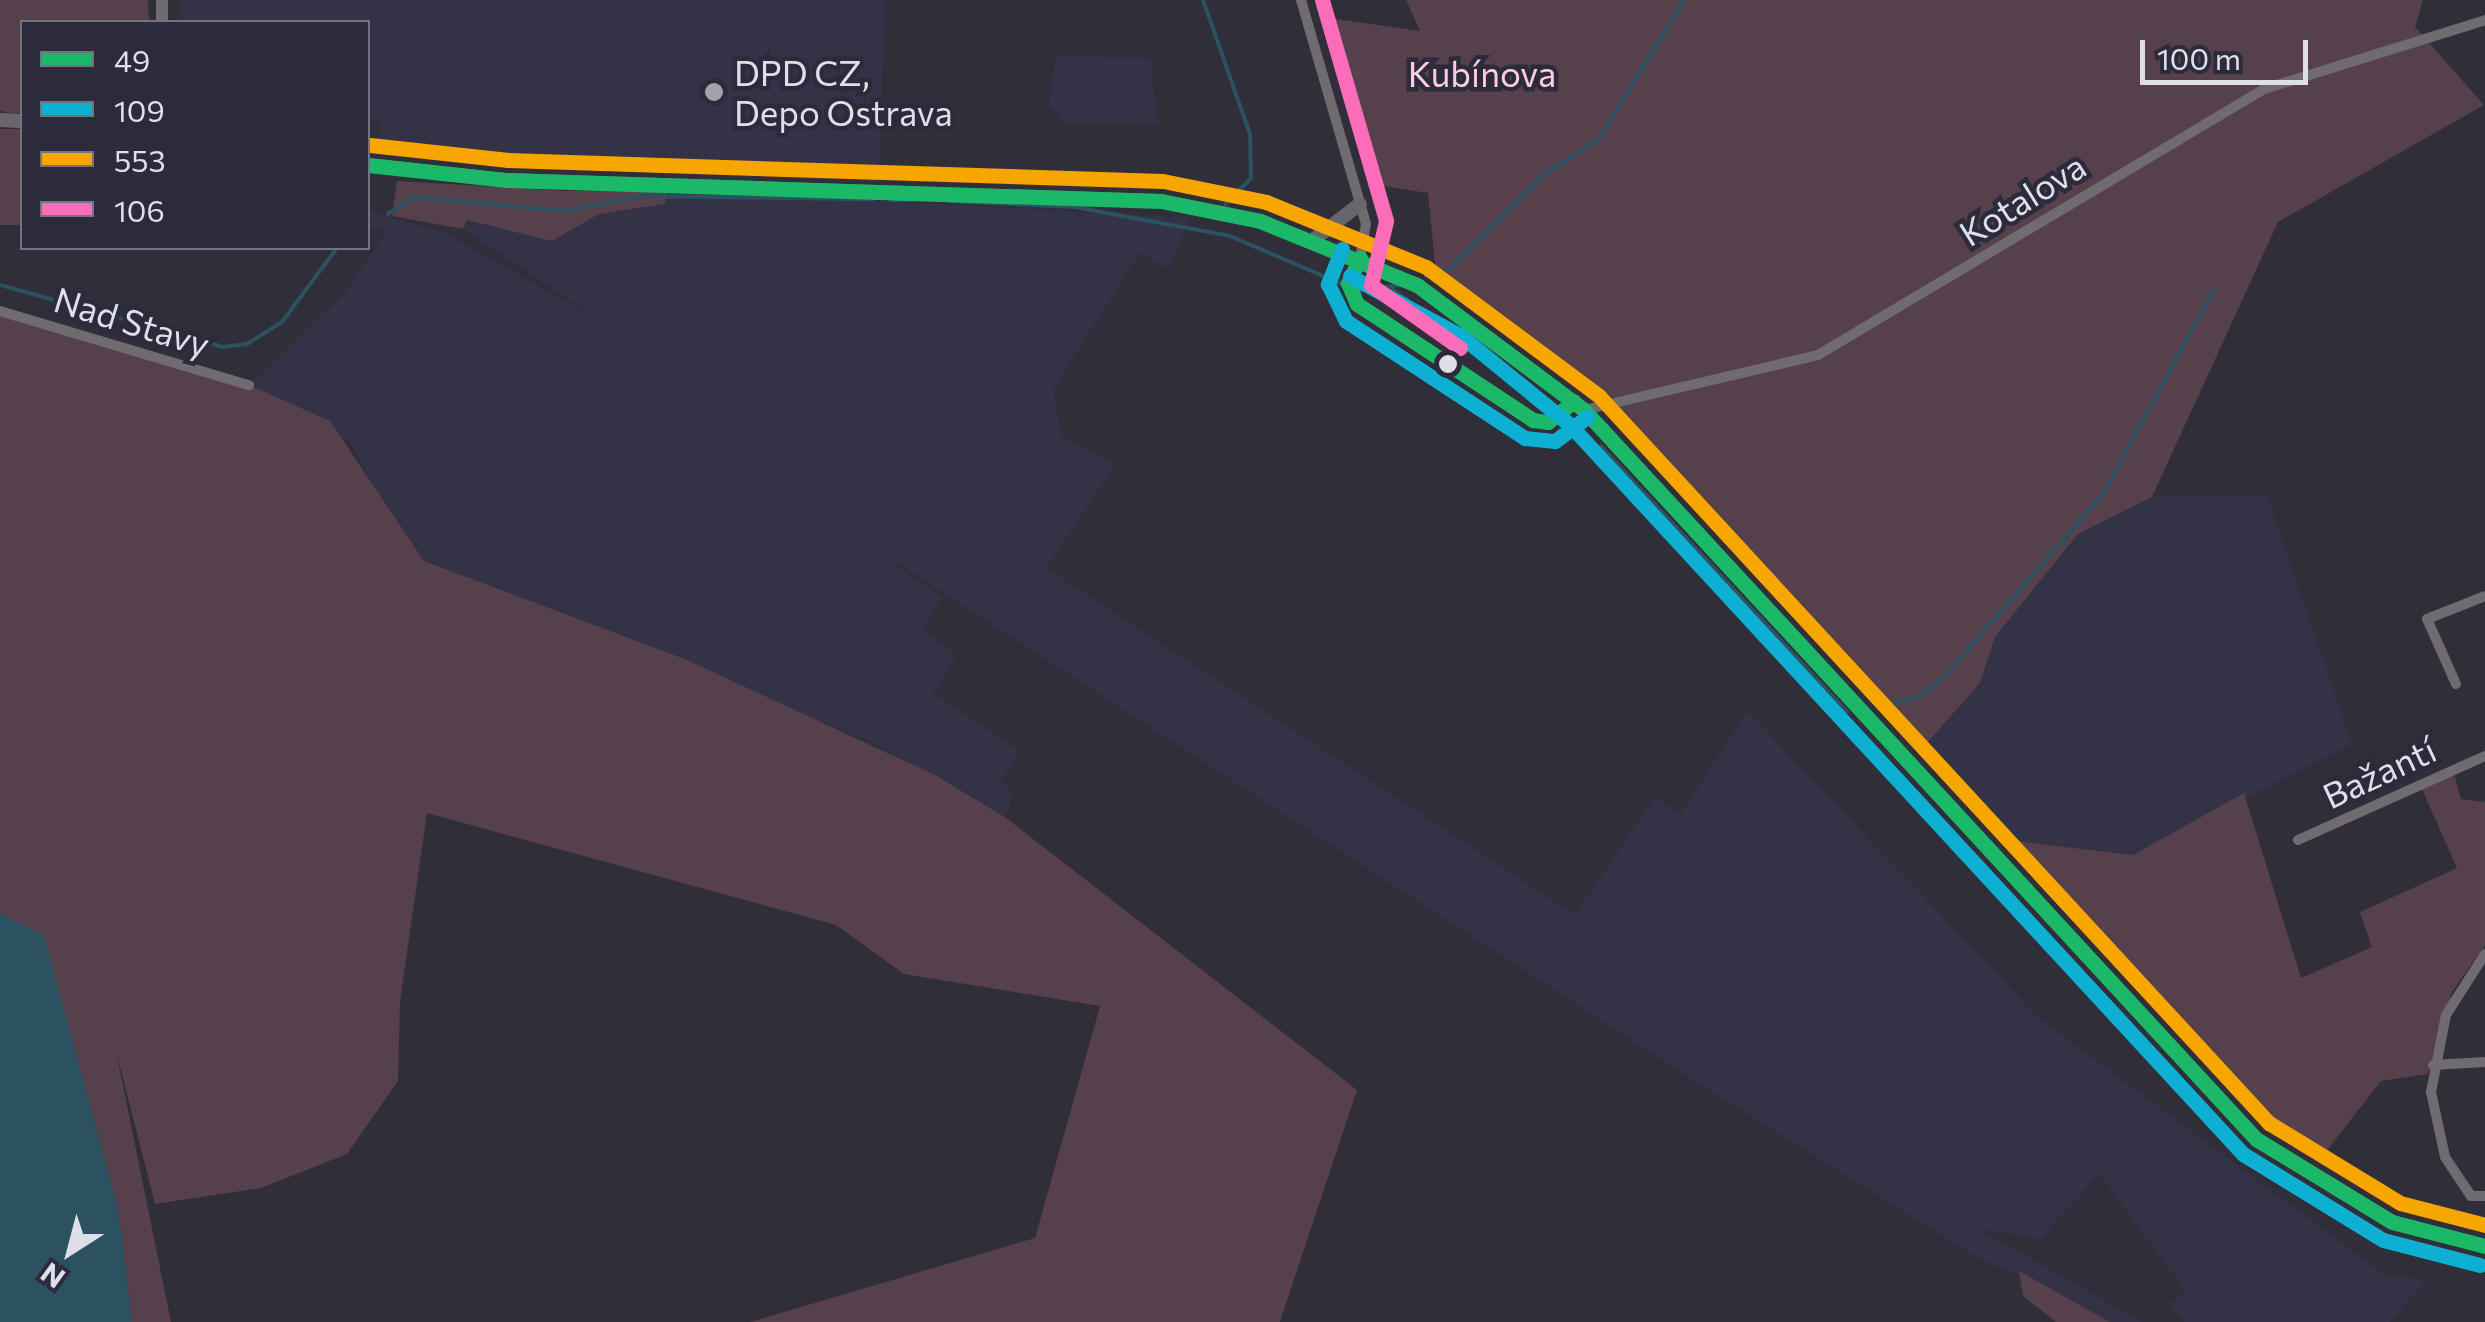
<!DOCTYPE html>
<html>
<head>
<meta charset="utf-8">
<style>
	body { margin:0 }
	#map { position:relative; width:2485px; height:1322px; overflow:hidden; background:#302e38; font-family:Commissioner,sans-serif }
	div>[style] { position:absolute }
	.built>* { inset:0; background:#343247 }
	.green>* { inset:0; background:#56404b; transform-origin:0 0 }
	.water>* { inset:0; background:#2c5160 }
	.stream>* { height:4px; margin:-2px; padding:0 2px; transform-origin:2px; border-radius:2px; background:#2c5160 }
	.minor>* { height:10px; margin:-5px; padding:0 5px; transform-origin:5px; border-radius:5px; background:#6f6b71 }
	.tertiary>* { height:12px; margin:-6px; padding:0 6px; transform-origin:6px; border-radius:6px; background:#6f6b71 }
	.secondary>* { height:14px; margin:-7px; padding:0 7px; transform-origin:7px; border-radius:7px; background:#68656c }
	.bus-1>* { height:15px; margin:-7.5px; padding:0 7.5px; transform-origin:7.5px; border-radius:7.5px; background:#1ab867 }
	.bus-2>* { height:15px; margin:-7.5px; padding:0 7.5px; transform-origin:7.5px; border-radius:7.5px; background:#0dafd3 }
	.bus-3>* { height:15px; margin:-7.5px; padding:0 7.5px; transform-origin:7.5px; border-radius:7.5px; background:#f7a600 }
	.bus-4>* { height:15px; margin:-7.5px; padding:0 7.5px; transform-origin:7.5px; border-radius:7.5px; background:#fb6dba }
	.dots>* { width:28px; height:28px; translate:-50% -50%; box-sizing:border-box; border:5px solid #2c2b3b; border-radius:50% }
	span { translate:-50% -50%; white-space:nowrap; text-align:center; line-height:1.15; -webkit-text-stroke:9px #2c2b3b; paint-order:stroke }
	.poi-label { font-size:35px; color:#dfdfea }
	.left { translate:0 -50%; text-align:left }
	.park-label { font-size:35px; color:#ffcbe2 }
	.street-label { font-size:35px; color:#dfdfea }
	.legend { position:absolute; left:20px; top:20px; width:350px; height:230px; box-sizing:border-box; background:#2c2b3b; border:2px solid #747381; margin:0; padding:12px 18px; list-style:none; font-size:30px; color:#dfdfea }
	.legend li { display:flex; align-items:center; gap:20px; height:50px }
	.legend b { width:50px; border:2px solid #747381 }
	.north { position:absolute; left:20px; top:1202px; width:100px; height:100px; -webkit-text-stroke:8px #2c2b3b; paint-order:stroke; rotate:216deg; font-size:28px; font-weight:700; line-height:40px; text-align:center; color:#dfdfea }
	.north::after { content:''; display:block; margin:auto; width:35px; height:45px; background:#dfdfea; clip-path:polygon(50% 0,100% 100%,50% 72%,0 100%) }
	.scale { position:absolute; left:2140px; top:40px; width:168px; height:45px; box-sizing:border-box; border:5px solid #dfdfea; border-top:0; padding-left:12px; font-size:30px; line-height:35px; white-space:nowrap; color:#dfdfea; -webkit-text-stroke:8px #2c2b3b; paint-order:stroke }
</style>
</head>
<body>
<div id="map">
	<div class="built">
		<i style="clip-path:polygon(181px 0,885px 0,879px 183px,374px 153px,382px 123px,368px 119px,368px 22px,180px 22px)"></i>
		<i style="clip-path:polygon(1055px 56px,1150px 58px,1158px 124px,1064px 123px,1049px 104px)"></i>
		<i style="clip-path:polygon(668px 189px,1189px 218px,1169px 269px,1140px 253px,1053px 389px,1062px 438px,1116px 464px,1046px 568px,1575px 915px,1655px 797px,1680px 815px,1747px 711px,2039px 1018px,2386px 1276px,2427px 1279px,2390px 1322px,2184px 1322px,2170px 1304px,2185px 1290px,2099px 1174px,2040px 1239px,1977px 1228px,2142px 1322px,2110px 1322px,1972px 1254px,1701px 1085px,864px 541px,942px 598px,923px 630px,957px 656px,933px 693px,1020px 751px,1001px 780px,1013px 795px,1006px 818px,869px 741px,424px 561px,386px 514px,352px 444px,249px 385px,345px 293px,387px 230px,368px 226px,368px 210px,445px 233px,599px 320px,463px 229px,466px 219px,552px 241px,599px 214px,665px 204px)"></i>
		<i style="clip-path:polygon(2267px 496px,2352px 744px,2133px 855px,2008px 840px,1921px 751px,1980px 683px,1995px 637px,2078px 534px,2152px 497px)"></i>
	</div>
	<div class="green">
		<i style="clip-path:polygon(0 0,148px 0,149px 22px,22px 22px,22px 113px,9px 114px,0 110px)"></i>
		<i style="clip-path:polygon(1406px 0,2423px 0,2415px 27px,2484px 105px,2278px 222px,2152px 497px,2078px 534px,1995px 637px,1980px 683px,1921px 750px,1599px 407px,1436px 273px,1428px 193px,1376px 185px,1345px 106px,1329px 18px,1420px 31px)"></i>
		<i style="left:22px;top:129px;width:96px;height:22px;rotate:90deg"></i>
		<i style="clip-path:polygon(397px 181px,568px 191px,668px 189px,665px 204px,599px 214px,552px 241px,467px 220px,463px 229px,392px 216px)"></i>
		<i style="clip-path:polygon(0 311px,249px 385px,330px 421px,424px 561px,687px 660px,935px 775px,1006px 818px,1357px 1090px,1280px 1322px,750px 1322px,1035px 1238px,1100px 1006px,904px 974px,836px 925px,427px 813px,400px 1001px,398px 1081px,347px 1154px,261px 1188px,155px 1204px,116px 1051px,171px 1322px,132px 1322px,119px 1213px,44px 937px,0 913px)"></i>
		<i style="clip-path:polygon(2454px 773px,2461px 799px,2485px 802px,2485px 945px,2452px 992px,2428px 1074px,2381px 1081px,2328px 1149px,2333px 1171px,2296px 1149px,2195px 1053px,2008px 840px,2133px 855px,2244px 793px,2301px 978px,2372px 947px,2360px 912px,2457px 868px,2421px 787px)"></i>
		<i style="clip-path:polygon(2019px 1271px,2083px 1307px,2110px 1322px,2056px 1322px,2023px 1296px)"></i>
	</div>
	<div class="water">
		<i style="clip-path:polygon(0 913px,44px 936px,119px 1213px,132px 1322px,0 1322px)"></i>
	</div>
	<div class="stream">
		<i style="left:1203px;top:0;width:142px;rotate:70.7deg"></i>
		<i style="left:1250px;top:134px;width:44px;rotate:88.7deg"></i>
		<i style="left:1251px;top:178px;width:37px;rotate:134deg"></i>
		<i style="left:891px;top:200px;width:24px"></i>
		<i style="left:949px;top:201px;width:126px;rotate:2.7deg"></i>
		<i style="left:1075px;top:207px;width:158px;rotate:10.6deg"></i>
		<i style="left:1230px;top:236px;width:122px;rotate:23.2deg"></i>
		<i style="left:388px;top:214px;width:30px;rotate:-34deg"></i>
		<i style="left:413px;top:197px;width:151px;rotate:5.3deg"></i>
		<i style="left:563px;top:211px;width:82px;rotate:-10.5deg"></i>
		<i style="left:644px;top:196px;width:229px;rotate:0.8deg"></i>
		<i style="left:1426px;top:276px;width:26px;rotate:-18deg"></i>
		<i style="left:1451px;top:268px;width:133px;rotate:-45deg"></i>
		<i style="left:1545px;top:174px;width:64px;rotate:-32.9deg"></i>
		<i style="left:1599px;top:139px;width:163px;rotate:-58.6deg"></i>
		<i style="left:0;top:285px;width:231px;rotate:15.5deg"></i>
		<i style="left:223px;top:347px;width:24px;rotate:-7deg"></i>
		<i style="left:247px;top:344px;width:41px;rotate:-32.2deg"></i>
		<i style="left:282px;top:322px;width:92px;rotate:-53.4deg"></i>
		<i style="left:1389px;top:287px;width:200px;rotate:35.4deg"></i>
		<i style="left:1358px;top:291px;width:41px;rotate:-8.3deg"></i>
		<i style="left:1601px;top:446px;width:362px;rotate:47.2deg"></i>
		<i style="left:1880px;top:708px;width:42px;rotate:-16.7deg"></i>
		<i style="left:1920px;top:696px;width:35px;rotate:-39deg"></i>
		<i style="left:1947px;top:674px;width:238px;rotate:-49.1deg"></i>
		<i style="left:2103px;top:494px;width:234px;rotate:-61.5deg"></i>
	</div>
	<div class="minor">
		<i style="left:1301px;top:0;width:233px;rotate:73.8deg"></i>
		<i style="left:1366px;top:224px;width:35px;rotate:100deg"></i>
		<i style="left:0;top:311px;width:260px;rotate:16.6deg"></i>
		<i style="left:1584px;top:410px;width:240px;rotate:-13.2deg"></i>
		<i style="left:1818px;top:355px;width:519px;rotate:-30.81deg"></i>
		<i style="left:2264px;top:89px;width:232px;rotate:-17.3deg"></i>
		<i style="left:2456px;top:684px;width:71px;rotate:-114deg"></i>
		<i style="left:2427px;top:619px;width:62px;rotate:-21.6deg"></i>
		<i style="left:2298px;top:840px;width:205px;rotate:-24.2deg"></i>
		<i style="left:2485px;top:954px;width:72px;rotate:122.6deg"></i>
		<i style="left:2446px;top:1015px;width:78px;rotate:101deg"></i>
		<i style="left:2431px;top:1092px;width:66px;rotate:77.8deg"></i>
		<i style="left:2445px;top:1157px;width:47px;rotate:56.3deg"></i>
		<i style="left:2471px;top:1196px;width:14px"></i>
		<i style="left:2433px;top:1065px;width:52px;rotate:-3.3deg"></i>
	</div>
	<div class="tertiary">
		<i style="left:162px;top:0;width:22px;rotate:90deg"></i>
	</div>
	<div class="secondary">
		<i style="left:0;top:120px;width:22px;rotate:3deg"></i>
		<i style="left:368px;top:165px;width:140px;rotate:6.2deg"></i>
		<i style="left:507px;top:180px;width:654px;rotate:1.84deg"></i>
		<i style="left:1161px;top:201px;width:101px;rotate:11.4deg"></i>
		<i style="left:1260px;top:221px;width:170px;rotate:22.2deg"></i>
		<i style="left:1417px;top:285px;width:209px;rotate:36.8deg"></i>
		<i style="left:1584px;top:410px;width:991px;rotate:47.33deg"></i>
		<i style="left:2256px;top:1139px;width:159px;rotate:31.4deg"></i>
		<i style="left:2392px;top:1222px;width:96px;rotate:14.5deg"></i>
		<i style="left:1313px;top:240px;width:59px;rotate:-37.5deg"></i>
	</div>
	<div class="bus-1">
		<i style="left:368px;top:165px;width:140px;rotate:6.2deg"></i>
		<i style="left:507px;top:180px;width:654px;rotate:1.84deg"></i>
		<i style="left:1161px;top:201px;width:101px;rotate:11.4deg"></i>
		<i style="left:1260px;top:221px;width:170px;rotate:22.2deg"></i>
		<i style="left:1417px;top:285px;width:209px;rotate:36.8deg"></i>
		<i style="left:1584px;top:410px;width:991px;rotate:47.33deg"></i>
		<i style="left:2256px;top:1139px;width:159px;rotate:31.4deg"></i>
		<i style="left:2392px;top:1222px;width:96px;rotate:14.5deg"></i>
		<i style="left:1360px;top:258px;width:28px;rotate:116deg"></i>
		<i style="left:1348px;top:283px;width:23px;rotate:67deg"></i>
		<i style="left:1357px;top:304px;width:211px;rotate:33.4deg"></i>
		<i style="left:1533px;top:420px;width:15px;rotate:8deg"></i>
		<i style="left:1548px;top:422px;width:33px;rotate:-39deg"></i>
	</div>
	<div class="bus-2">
		<i style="left:1342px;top:249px;width:38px;rotate:112deg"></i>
		<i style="left:1328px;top:284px;width:41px;rotate:64.1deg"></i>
		<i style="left:1346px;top:321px;width:214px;rotate:33.2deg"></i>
		<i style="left:1525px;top:438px;width:30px;rotate:6deg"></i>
		<i style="left:1555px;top:441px;width:40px;rotate:-37deg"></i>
		<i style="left:1350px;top:276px;width:126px;rotate:28.4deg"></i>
		<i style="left:1461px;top:336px;width:141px;rotate:39.2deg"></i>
		<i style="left:1570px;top:425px;width:992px;rotate:47.29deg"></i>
		<i style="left:2243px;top:1154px;width:164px;rotate:31.6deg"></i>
		<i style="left:2383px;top:1240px;width:100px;rotate:14.5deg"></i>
	</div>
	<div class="bus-3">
		<i style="left:370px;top:145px;width:139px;rotate:6.2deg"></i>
		<i style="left:508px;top:160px;width:655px;rotate:1.84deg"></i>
		<i style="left:1163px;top:181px;width:105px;rotate:11.5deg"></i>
		<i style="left:1266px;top:202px;width:173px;rotate:22.1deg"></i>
		<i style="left:1426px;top:267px;width:216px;rotate:36.7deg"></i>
		<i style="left:1599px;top:396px;width:989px;rotate:47.34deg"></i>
		<i style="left:2269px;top:1123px;width:153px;rotate:31.4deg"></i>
		<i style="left:2400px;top:1203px;width:88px;rotate:14.5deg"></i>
	</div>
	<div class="bus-4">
		<i style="left:1322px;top:0;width:230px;rotate:73.8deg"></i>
		<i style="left:1386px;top:221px;width:66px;rotate:103.2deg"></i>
		<i style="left:1371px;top:285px;width:109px;rotate:35.3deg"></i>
	</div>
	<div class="dots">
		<i style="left:714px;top:92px;background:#a2a1ac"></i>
		<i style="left:1448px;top:364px;background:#dfdfea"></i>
	</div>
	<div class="poi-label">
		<span class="left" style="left:734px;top:92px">DPD CZ,<br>Depo Ostrava</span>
	</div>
	<div class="park-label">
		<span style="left:1482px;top:73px">Kubínova</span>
	</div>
	<div class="street-label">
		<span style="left:2022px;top:199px;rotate:-32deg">Kotalova</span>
		<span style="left:132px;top:321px;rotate:17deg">Nad Stavy</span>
		<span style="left:2379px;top:772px;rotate:-25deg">Bažantí</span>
	</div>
	<ul class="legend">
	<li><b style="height:12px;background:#1ab867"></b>49</li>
	<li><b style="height:12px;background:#0dafd3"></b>109</li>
	<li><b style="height:12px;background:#f7a600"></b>553</li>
	<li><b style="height:12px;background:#fb6dba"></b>106</li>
	</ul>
	<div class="north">N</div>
	<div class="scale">100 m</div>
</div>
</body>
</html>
